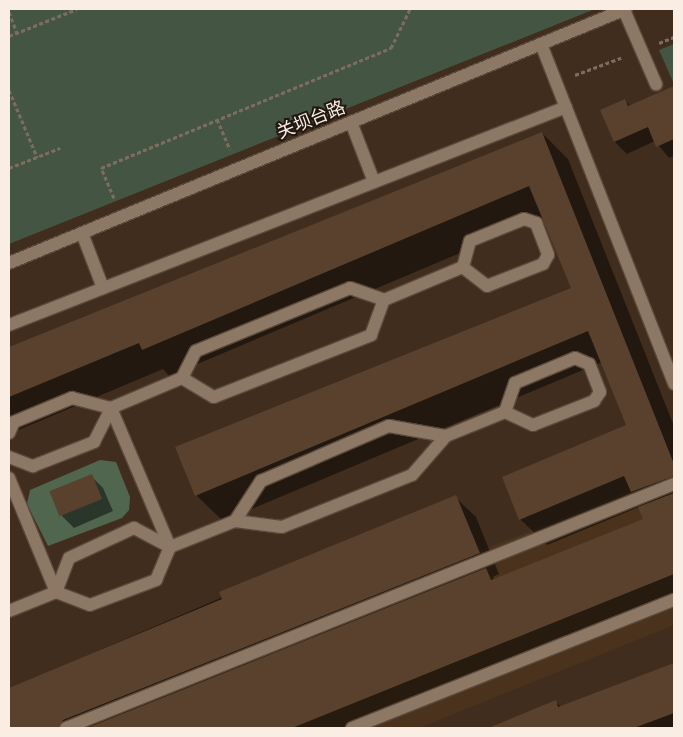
<!DOCTYPE html>
<html>
<head>
<meta charset="utf-8">
<style>
	body { margin:0 }
	#map { position:relative; width:683px; height:737px; overflow:hidden; background:#412d1e; font-family:Cabin,"Noto Sans SC",sans-serif }
	div>[style] { position:absolute }
	.built>* { inset:0; background:#4a321d }
	.green>* { inset:0; background:#455544 }
	.forest>* { inset:0; background:#51664f }
	.shadow>* { inset:0; background:#0007 }
	.building>* { inset:0; background:#59412e; transform-origin:0 0 }
	.path>* { height:3px; margin-top:-1.5px; transform-origin:0; background:repeating-linear-gradient(90deg,#7e6d5f 0 4px,transparent 0 6.5px) }
	.roads { filter:drop-shadow(1px 0 #5a493b) drop-shadow(-1px 0 #5a493b) drop-shadow(0 1px #5a493b) drop-shadow(0 -1px #5a493b) }
	.lane>* { height:12px; margin:-6px; padding:0 6px; transform-origin:6px; border-radius:6px; background:#8d7765 }
	.street>* { height:12px; margin:-6px; padding:0 6px; transform-origin:6px; border-radius:6px; background:#8d7765 }
	span { translate:-50% -50%; white-space:nowrap; text-align:center; line-height:1.15; -webkit-text-stroke:4px #211811; paint-order:stroke }
	.street-label { font-size:18px; color:#faede3 }
	.frame { position:absolute; inset:0; border:10px solid #faede3; pointer-events:none }
</style>
</head>
<body>
<div id="map">
	<div class="built">
		<i style="clip-path:polygon(674px 473px,674px 625px,419px 728px,39px 728px)"></i>
	</div>
	<div class="green">
		<i style="clip-path:polygon(9px 9px,595px 9px,9px 244px)"></i>
		<i style="clip-path:polygon(674px 44px,674px 84px,659px 50px)"></i>
	</div>
	<div class="forest">
		<i style="clip-path:polygon(100px 460px,116px 462px,130px 497px,129px 510px,122px 518px,48px 546px,27px 504px,30px 490px)"></i>
	</div>
	<div class="shadow">
		<i style="clip-path:polygon(670px 90px,674px 94px,674px 156px,669px 158px,655px 141px,627px 154px,615px 142px,601px 111px,625px 100px,631px 107px)"></i>
		<i style="clip-path:polygon(542px 133px,568px 159px,674px 426px,674px 603px,364px 728px,9px 728px,9px 689px,455px 497px,476px 517px,499px 574px,493px 577px,495px 580px,644px 519px,639px 507px,547px 545px,520px 519px,628px 426px,602px 362px,223px 521px,196px 495px,572px 289px,543px 218px,169px 376px,163px 369px,9px 434px,9px 349px)"></i>
		<i style="clip-path:polygon(91px 476px,103px 488px,113px 511px,74px 528px,62px 516px)"></i>
		<i style="clip-path:polygon(674px 664px,674px 728px,488px 728px,555px 701px,561px 707px)"></i>
	</div>
	<div class="building">
		<i style="clip-path:polygon(674px 86px,674px 139px,656px 147px,648px 127px,614px 142px,600px 110px,625px 99px,628px 106px)"></i>
		<i style="clip-path:polygon(542px 132px,674px 464px,674px 476px,631px 492px,624px 476px,519px 520px,502px 477px,626px 425px,588px 331px,195px 496px,175px 447px,571px 288px,529px 186px,142px 350px,139px 343px,9px 397px,9px 347px)"></i>
		<i style="left:92px;top:474px;width:27px;height:46px;rotate:68deg"></i>
		<i style="clip-path:polygon(674px 493px,674px 574px,292px 728px,87px 728px,486px 568px,491px 580px,643px 519px,638px 507px)"></i>
		<i style="clip-path:polygon(456px 495px,480px 553px,63px 720px,58px 728px,9px 728px,9px 688px,222px 599px,219px 592px)"></i>
		<i style="clip-path:polygon(674px 663px,674px 713px,634px 728px,488px 728px,556px 700px,558px 707px)"></i>
	</div>
	<div class="path">
		<i style="left:9px;top:12px;width:22px;rotate:69deg"></i>
		<i style="left:9px;top:36px;width:73px;rotate:-21.7deg"></i>
		<i style="left:659px;top:43px;width:16px;rotate:-22deg"></i>
		<i style="left:575px;top:75px;width:51px;rotate:-20.6deg"></i>
		<i style="left:9px;top:90px;width:73px;rotate:67.3deg"></i>
		<i style="left:217px;top:119px;width:33px;rotate:67deg"></i>
		<i style="left:9px;top:168px;width:55px;rotate:-21.4deg"></i>
		<i style="left:114px;top:198px;width:33px;rotate:-113deg"></i>
		<i style="left:101px;top:168px;width:314px;rotate:-22.5deg"></i>
		<i style="left:391px;top:48px;width:43px;rotate:-64deg"></i>
	</div>
	<div class="roads">
		<div class="lane">
			<i style="left:624px;top:10px;width:81px;rotate:66.6deg"></i>
			<i style="left:351px;top:122px;width:64px;rotate:69deg"></i>
			<i style="left:524px;top:219px;width:13px;rotate:18deg"></i>
			<i style="left:536px;top:223px;width:34px;rotate:69deg"></i>
			<i style="left:548px;top:255px;width:10px;rotate:119deg"></i>
			<i style="left:543px;top:264px;width:60px;rotate:158.6deg"></i>
			<i style="left:487px;top:286px;width:31px;rotate:-142deg"></i>
			<i style="left:463px;top:267px;width:27px;rotate:-75deg"></i>
			<i style="left:470px;top:241px;width:58px;rotate:-22.2deg"></i>
			<i style="left:82px;top:233px;width:59px;rotate:69.1deg"></i>
			<i style="left:9px;top:325px;width:598px;rotate:-21.37deg"></i>
			<i style="left:182px;top:378px;width:37px;rotate:31deg"></i>
			<i style="left:214px;top:397px;width:169px;rotate:-21.5deg"></i>
			<i style="left:371px;top:335px;width:37px;rotate:-70deg"></i>
			<i style="left:9px;top:433px;width:12px;rotate:-66deg"></i>
			<i style="left:14px;top:422px;width:63px;rotate:-22.5deg"></i>
			<i style="left:72px;top:398px;width:40px;rotate:14.4deg"></i>
			<i style="left:111px;top:408px;width:77px;rotate:-22.9deg"></i>
			<i style="left:182px;top:378px;width:30px;rotate:-63deg"></i>
			<i style="left:196px;top:351px;width:166px;rotate:-22.2deg"></i>
			<i style="left:350px;top:288px;width:36px;rotate:19deg"></i>
			<i style="left:384px;top:300px;width:86px;rotate:-22.7deg"></i>
			<i style="left:9px;top:457px;width:26px;rotate:21deg"></i>
			<i style="left:33px;top:466px;width:66px;rotate:-21.5deg"></i>
			<i style="left:94px;top:442px;width:38px;rotate:-63deg"></i>
			<i style="left:9px;top:478px;width:123px;rotate:67.6deg"></i>
			<i style="left:56px;top:592px;width:36px;rotate:21deg"></i>
			<i style="left:90px;top:605px;width:71px;rotate:-20.7deg"></i>
			<i style="left:156px;top:580px;width:36px;rotate:-67deg"></i>
			<i style="left:170px;top:547px;width:151px;rotate:-113deg"></i>
			<i style="left:235px;top:521px;width:47px;rotate:7.3deg"></i>
			<i style="left:282px;top:527px;width:140px;rotate:-21.8deg"></i>
			<i style="left:412px;top:475px;width:52px;rotate:-48.9deg"></i>
			<i style="left:9px;top:611px;width:51px;rotate:-22deg"></i>
			<i style="left:56px;top:592px;width:36px;rotate:-69deg"></i>
			<i style="left:69px;top:558px;width:72px;rotate:-24.8deg"></i>
			<i style="left:134px;top:528px;width:41px;rotate:27.8deg"></i>
			<i style="left:170px;top:547px;width:70px;rotate:-21.8deg"></i>
			<i style="left:235px;top:521px;width:48px;rotate:-57deg"></i>
			<i style="left:261px;top:481px;width:139px;rotate:-23.3deg"></i>
			<i style="left:389px;top:426px;width:58px;rotate:10deg"></i>
			<i style="left:446px;top:436px;width:64px;rotate:-22.1deg"></i>
			<i style="left:505px;top:412px;width:31px;rotate:25deg"></i>
			<i style="left:533px;top:425px;width:66px;rotate:-21.5deg"></i>
			<i style="left:594px;top:401px;width:11px;rotate:-56deg"></i>
			<i style="left:600px;top:392px;width:30px;rotate:-111deg"></i>
			<i style="left:589px;top:364px;width:15px;rotate:-157deg"></i>
			<i style="left:575px;top:358px;width:65px;rotate:157.4deg"></i>
			<i style="left:515px;top:383px;width:31px;rotate:109deg"></i>
		</div>
		<div class="street">
			<i style="left:541px;top:44px;width:365px;rotate:68.6deg"></i>
			<i style="left:9px;top:263px;width:667px;rotate:-22.38deg"></i>
			<i style="left:66px;top:728px;width:655px;rotate:-21.87deg"></i>
			<i style="left:352px;top:728px;width:347px;rotate:-21.7deg"></i>
		</div>
	</div>
	<div class="street-label">
		<span style="left:311px;top:120px;rotate:-22deg">关坝台路</span>
	</div>
	<div class="frame"></div>
</div>
</body>
</html>
